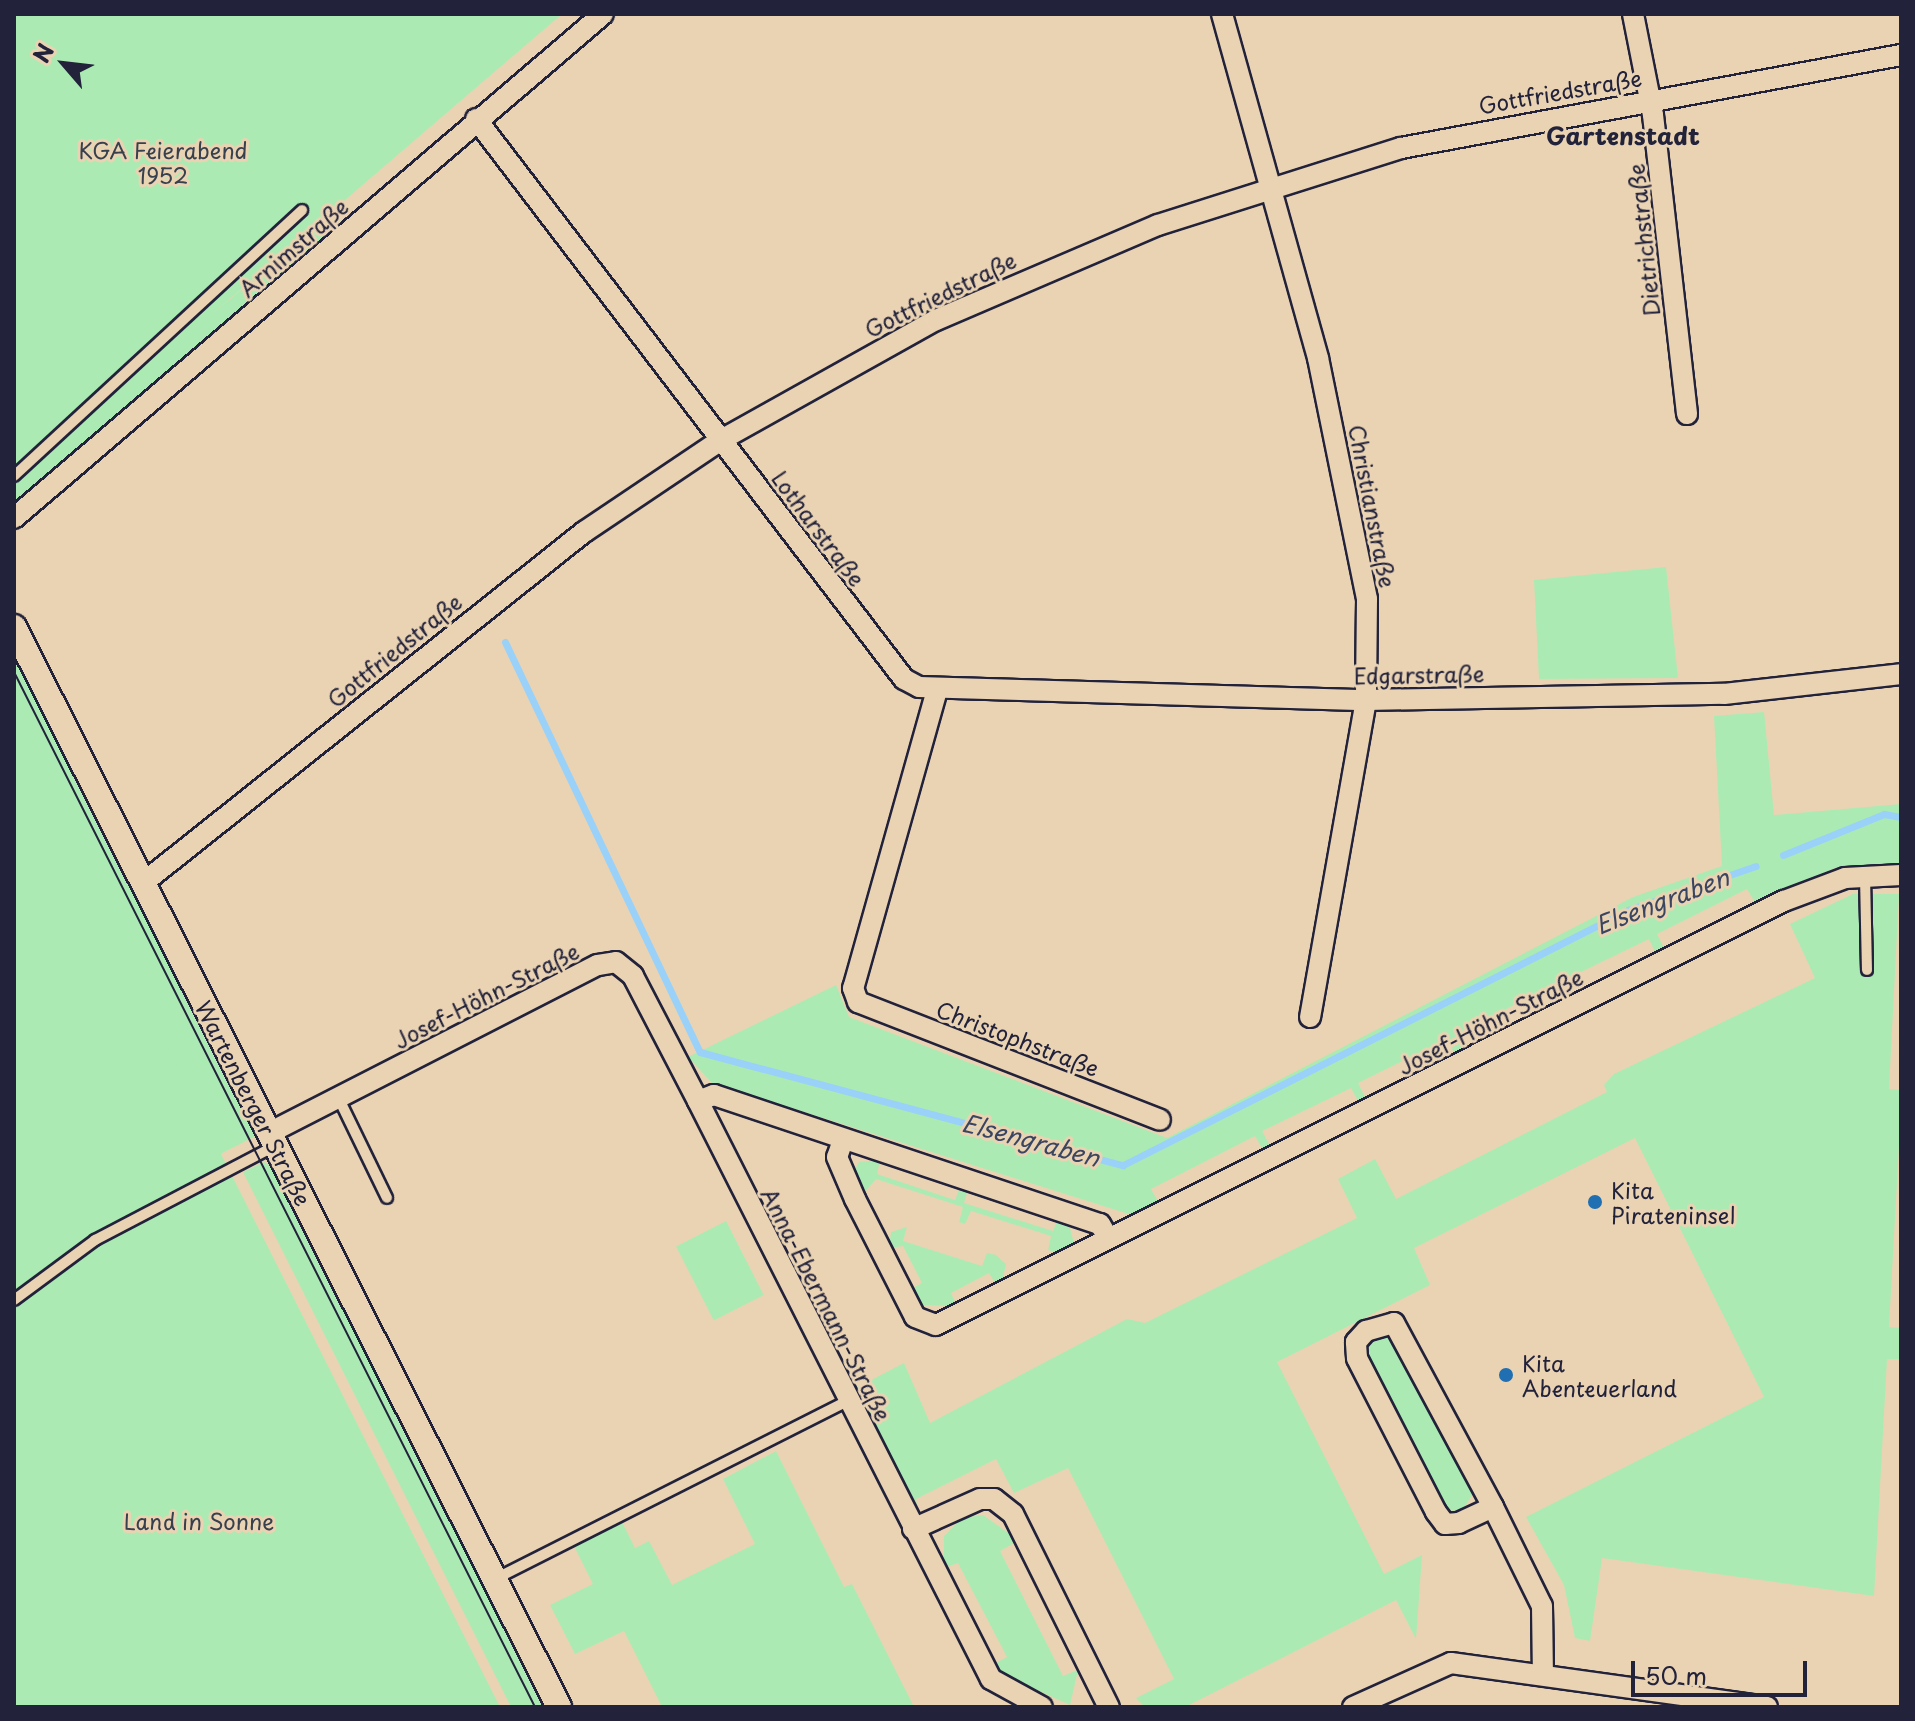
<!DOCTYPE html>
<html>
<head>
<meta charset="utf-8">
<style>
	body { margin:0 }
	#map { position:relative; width:1915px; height:1721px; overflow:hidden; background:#ead3b3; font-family:"Playpen Sans",sans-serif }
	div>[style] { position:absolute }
	.green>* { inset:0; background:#abebb3; transform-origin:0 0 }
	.stream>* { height:7px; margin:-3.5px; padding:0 3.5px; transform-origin:3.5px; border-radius:3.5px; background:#9ad1f9 }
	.roads { filter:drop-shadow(2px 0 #22223b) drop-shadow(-2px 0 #22223b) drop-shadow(0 2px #22223b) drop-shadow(0 -2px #22223b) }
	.service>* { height:10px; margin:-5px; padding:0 5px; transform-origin:5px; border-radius:5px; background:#ead3b3 }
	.minor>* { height:20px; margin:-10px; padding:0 10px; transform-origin:10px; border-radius:10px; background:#ead3b3 }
	.tertiary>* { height:24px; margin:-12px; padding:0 12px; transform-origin:12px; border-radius:12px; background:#ead3b3 }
	.tram>* { height:2px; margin:-1px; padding:0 1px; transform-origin:1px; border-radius:1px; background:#22223b }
	.dots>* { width:22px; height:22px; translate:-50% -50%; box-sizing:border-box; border:4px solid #ead3b3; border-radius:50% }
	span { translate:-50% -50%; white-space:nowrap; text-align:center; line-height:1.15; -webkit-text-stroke:6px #ead3b3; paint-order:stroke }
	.street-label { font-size:22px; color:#22223b }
	.park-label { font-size:22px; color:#37404d }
	.poi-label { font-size:22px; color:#22223b }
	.left { translate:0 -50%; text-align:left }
	.neighbourhood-label { font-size:24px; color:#22223b; font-weight:700 }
	.water-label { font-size:24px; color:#3a4561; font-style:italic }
	.frame { position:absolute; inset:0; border:16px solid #22223b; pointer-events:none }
	.north { position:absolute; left:24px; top:24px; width:80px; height:80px; -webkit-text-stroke:6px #ead3b3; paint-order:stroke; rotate:298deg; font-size:22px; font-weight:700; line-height:32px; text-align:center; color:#22223b }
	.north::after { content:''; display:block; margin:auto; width:28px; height:36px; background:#22223b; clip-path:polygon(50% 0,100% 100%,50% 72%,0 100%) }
	.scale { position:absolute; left:1631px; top:1661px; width:176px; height:36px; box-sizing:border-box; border:4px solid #22223b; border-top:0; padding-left:10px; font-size:24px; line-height:28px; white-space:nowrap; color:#22223b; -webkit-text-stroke:6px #ead3b3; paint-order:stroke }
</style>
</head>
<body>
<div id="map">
	<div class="green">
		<i style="clip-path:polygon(14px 14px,562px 14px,212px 314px,327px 219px,345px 220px,14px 506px)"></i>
		<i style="clip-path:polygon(1666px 567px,1678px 678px,1539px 679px,1534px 580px)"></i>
		<i style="left:14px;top:652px;width:541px;height:64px;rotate:63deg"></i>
		<i style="clip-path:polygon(1764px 712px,1774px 815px,1901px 804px,1901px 864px,1837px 867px,1756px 904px,1747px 889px,1657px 934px,1665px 950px,1656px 954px,1649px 939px,1552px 986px,1559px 1001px,1552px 1005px,1544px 990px,1456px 1034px,1463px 1050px,1455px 1054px,1447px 1039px,1358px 1083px,1365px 1097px,1358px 1101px,1351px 1088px,1262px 1131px,1270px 1146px,1263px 1150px,1255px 1136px,1151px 1189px,1159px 1203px,1135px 1216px,712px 1083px,688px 1057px,836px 985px,849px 1017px,1167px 1138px,1633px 897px,1722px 866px,1714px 716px)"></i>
		<i style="clip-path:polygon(14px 739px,222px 1156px,500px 1707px,14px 1707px)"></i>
		<i style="clip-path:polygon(1853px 894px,1899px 894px,1889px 1089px,1901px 1090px,1901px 1109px,1889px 1327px,1901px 1328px,1901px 1359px,1887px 1359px,1874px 1596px,1602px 1558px,1590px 1641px,1575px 1638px,1564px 1585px,1526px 1517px,1764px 1397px,1635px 1138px,1414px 1248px,1430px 1285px,1277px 1362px,1384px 1574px,1422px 1555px,1416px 1639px,1396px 1600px,1185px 1707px,1145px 1707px,1136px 1698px,1174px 1679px,1068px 1468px,1014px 1493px,996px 1459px,916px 1499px,918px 1516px,850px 1391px,904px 1363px,930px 1423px,1127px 1319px,1145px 1323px,1262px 1265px,1357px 1218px,1338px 1179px,1375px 1159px,1396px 1199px,1607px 1092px,1604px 1085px,1614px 1074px,1815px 978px,1790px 924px)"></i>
		<i style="clip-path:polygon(880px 1160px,877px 1174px,955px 1200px,960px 1187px,968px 1190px,964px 1203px,1053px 1231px,1058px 1218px,1068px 1221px,1074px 1243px,1056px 1252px,1048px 1250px,1051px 1236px,971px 1211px,965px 1224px,959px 1222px,963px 1207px,876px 1179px,865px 1192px,854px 1171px,859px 1162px)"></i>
		<i style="clip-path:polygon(264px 1162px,273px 1167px,543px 1707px,511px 1707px,243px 1172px)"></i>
		<i style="left:726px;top:1221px;width:83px;height:56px;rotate:63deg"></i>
		<i style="clip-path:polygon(907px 1227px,903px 1241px,982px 1266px,987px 1253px,996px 1255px,1006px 1264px,1002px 1282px,997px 1286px,989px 1273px,951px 1293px,957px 1306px,921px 1305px,909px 1290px,922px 1283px,903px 1246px,889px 1248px,891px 1232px)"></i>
		<i style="clip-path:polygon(1389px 1334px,1474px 1492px,1462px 1511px,1444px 1510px,1367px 1359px,1371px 1338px)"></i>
		<i style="clip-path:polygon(776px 1451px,844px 1587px,852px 1584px,914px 1707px,662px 1707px,624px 1631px,575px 1654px,550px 1605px,593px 1584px,574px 1546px,622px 1522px,635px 1548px,649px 1541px,672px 1585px,755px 1544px,723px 1479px)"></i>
		<i style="clip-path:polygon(983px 1515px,1011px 1535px,1014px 1543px,1000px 1551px,1063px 1676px,1078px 1670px,1070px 1705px,997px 1672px,994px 1664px,1007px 1657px,958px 1563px,944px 1568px,944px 1536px,962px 1518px)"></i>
	</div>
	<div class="stream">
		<i style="left:505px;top:642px;width:454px;rotate:64.6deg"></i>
		<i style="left:700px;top:1052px;width:438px;rotate:15deg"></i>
		<i style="left:1123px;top:1165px;width:566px;rotate:-26.79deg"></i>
		<i style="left:1628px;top:910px;width:135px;rotate:-19deg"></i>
		<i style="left:1783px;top:855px;width:109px;rotate:-22.1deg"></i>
		<i style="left:1884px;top:814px;width:17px;rotate:10deg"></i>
	</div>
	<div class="roads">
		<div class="service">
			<i style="left:14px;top:476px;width:392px;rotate:-42.7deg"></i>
			<i style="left:1865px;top:876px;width:94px;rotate:88.8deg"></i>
			<i style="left:338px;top:1097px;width:112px;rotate:64.1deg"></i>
			<i style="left:14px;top:1300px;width:101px;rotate:-36.5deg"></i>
			<i style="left:95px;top:1240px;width:203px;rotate:-27.6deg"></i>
			<i style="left:495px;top:1579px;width:397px;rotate:-26.8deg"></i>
		</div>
		<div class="minor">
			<i style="left:1222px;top:14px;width:357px;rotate:74.4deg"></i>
			<i style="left:1318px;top:358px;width:246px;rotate:78.5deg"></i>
			<i style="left:1367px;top:599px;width:101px;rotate:90.6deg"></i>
			<i style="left:1366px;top:700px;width:322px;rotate:100deg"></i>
			<i style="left:1633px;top:14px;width:103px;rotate:78.8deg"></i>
			<i style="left:1653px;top:115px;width:301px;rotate:83.5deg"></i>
			<i style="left:476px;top:119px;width:705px;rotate:52.61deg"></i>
			<i style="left:904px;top:679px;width:17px;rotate:28deg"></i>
			<i style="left:919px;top:687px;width:447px;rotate:1.7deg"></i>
			<i style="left:1366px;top:700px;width:358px;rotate:-1deg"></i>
			<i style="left:1724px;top:694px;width:178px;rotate:-6.4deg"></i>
			<i style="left:14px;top:518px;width:775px;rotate:-40.55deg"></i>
			<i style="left:937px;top:690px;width:310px;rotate:105.7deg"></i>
			<i style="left:853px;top:988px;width:15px;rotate:70deg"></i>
			<i style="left:858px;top:1002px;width:324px;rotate:21.3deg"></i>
			<i style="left:143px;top:883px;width:564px;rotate:-38.52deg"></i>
			<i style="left:584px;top:532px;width:165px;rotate:-33.9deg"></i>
			<i style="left:721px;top:440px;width:246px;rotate:-29.2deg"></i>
			<i style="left:936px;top:320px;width:241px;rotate:-23.2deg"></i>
			<i style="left:1158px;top:225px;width:255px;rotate:-17.6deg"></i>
			<i style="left:1401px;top:148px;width:509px;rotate:-10.54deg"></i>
			<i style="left:698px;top:1101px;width:648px;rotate:63.12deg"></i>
			<i style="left:991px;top:1679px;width:58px;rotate:28.8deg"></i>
			<i style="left:269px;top:1133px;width:369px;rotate:-27.1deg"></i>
			<i style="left:598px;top:965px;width:18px;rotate:-9deg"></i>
			<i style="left:616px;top:962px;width:22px;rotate:39deg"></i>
			<i style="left:633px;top:976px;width:141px;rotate:62.5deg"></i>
			<i style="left:698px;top:1101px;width:17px;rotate:-21deg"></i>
			<i style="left:714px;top:1095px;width:407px;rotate:18.5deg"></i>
			<i style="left:1100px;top:1224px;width:16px;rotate:60deg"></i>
			<i style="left:843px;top:1140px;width:18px;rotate:109deg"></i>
			<i style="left:837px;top:1157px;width:46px;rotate:66.8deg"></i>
			<i style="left:855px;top:1199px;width:132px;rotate:63deg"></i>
			<i style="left:915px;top:1317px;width:22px;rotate:21deg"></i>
			<i style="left:936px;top:1325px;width:948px;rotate:-26.57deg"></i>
			<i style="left:1784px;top:901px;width:65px;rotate:-20.7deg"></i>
			<i style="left:1845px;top:878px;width:56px;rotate:-3.1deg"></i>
			<i style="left:1394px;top:1323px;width:209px;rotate:61.7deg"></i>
			<i style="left:1493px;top:1507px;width:38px;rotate:155deg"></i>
			<i style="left:1459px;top:1523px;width:14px;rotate:176deg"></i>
			<i style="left:1445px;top:1524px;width:15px;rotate:-127deg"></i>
			<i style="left:1436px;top:1512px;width:173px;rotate:-117.2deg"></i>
			<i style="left:1357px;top:1358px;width:16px;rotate:-94deg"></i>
			<i style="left:1356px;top:1342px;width:15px;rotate:-48deg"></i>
			<i style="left:1366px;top:1331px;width:29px;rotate:-16deg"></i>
			<i style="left:1493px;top:1507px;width:110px;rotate:63.7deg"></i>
			<i style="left:1542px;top:1606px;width:69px;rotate:89.2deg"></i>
			<i style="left:913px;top:1529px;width:73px;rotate:-24.1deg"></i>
			<i style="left:980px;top:1499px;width:14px"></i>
			<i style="left:994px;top:1499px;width:24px;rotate:38deg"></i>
			<i style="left:1013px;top:1514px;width:216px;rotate:63.6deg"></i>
			<i style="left:1353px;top:1707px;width:107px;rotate:-24.2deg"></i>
			<i style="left:1451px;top:1663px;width:319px;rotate:7.9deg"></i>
		</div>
		<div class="tertiary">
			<i style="left:14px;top:627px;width:1210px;rotate:63.22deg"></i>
		</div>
	</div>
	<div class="tram">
		<i style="left:14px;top:672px;width:1159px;rotate:63.28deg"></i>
	</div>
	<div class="dots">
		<i style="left:1595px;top:1202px;background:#1f6fb2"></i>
		<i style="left:1506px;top:1375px;background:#1f6fb2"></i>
	</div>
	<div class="street-label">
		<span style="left:1560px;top:91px;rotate:-10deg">Gottfriedstraße</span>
		<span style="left:1643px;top:240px;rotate:-96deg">Dietrichstraße</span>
		<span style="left:293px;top:247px;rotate:-41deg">Arnimstraße</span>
		<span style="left:940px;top:294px;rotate:-26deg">Gottfriedstraße</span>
		<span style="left:1373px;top:506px;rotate:79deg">Christianstraße</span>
		<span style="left:819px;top:528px;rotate:53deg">Lotharstraße</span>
		<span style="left:394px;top:650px;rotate:-39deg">Gottfriedstraße</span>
		<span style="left:1419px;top:674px;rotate:-1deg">Edgarstraße</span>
		<span style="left:486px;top:995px;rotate:-27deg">Josef-Höhn-Straße</span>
		<span style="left:1490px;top:1021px;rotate:-27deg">Josef-Höhn-Straße</span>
		<span style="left:1018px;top:1038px;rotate:21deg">Christophstraße</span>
		<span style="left:254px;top:1103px;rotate:63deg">Wartenberger Straße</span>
		<span style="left:827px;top:1304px;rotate:63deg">Anna-Ebermann-Straße</span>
	</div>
	<div class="park-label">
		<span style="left:163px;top:162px">KGA Feierabend<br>1952</span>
		<span style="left:199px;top:1521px">Land in Sonne</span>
	</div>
	<div class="poi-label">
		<span class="left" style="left:1611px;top:1202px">Kita<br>Pirateninsel</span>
		<span class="left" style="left:1522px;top:1375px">Kita<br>Abenteuerland</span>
	</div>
	<div class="neighbourhood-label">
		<span style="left:1623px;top:136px">Gartenstadt</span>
	</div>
	<div class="water-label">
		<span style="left:1662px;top:901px;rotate:-21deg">Elsengraben</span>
		<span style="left:1031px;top:1140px;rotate:15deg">Elsengraben</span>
	</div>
	<div class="frame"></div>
	<div class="north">N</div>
	<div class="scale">50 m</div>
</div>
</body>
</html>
